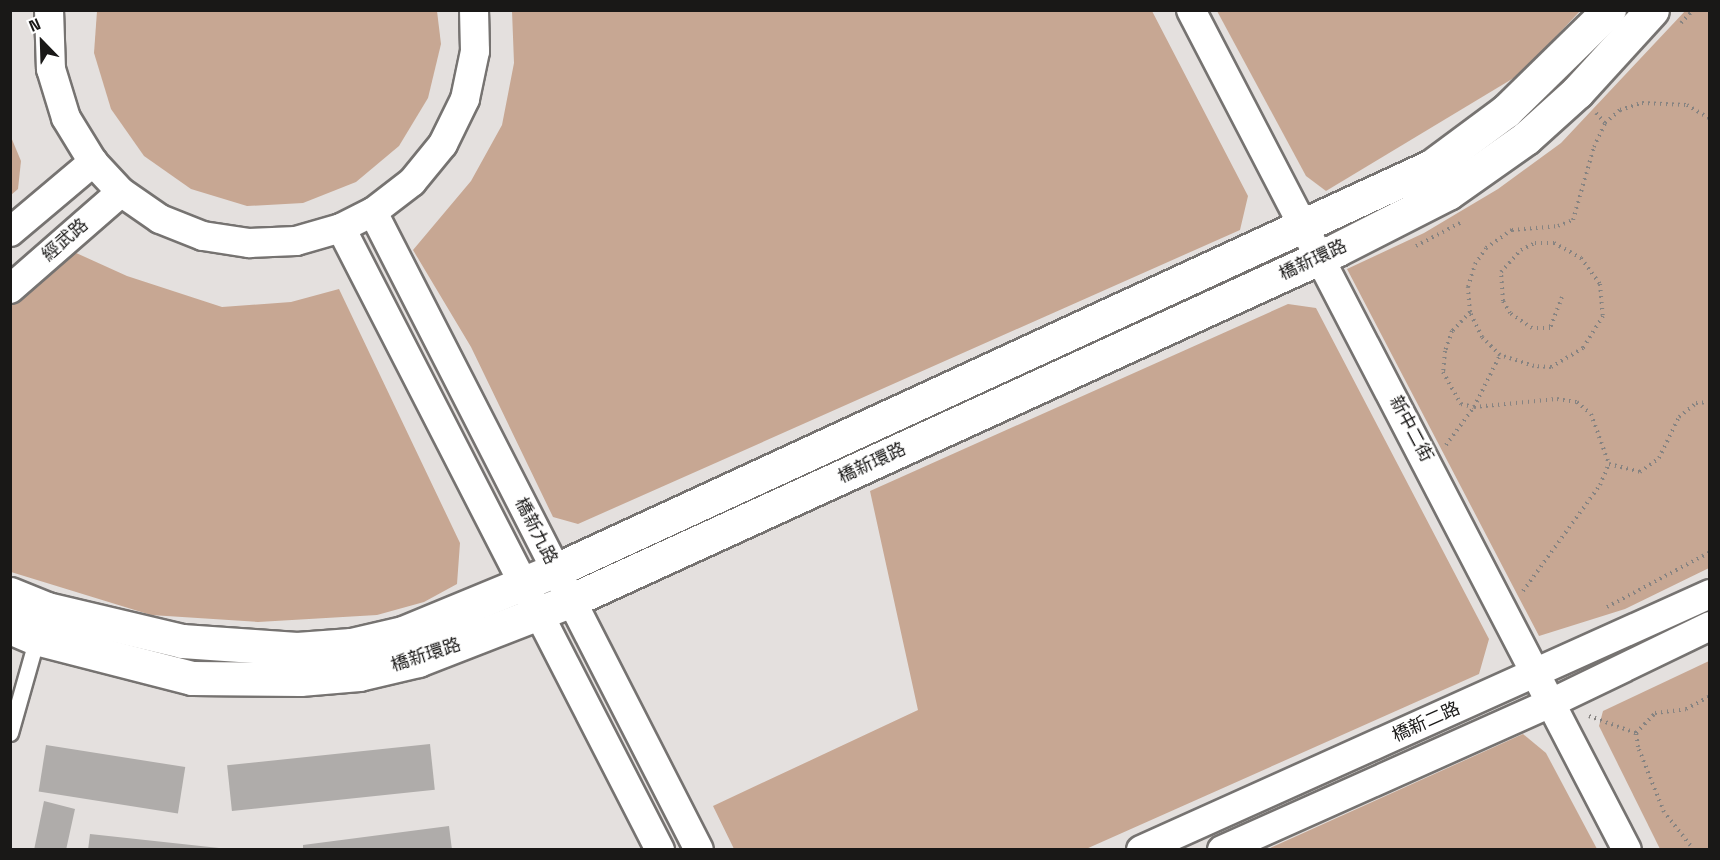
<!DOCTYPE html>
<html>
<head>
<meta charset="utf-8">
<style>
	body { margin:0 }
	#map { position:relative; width:1720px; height:860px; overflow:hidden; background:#e4e0de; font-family:"Space Grotesk","Noto Sans TC",sans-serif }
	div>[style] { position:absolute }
	.green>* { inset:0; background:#c7a793 }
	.building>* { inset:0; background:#afacaa; transform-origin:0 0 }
	.path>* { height:4px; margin-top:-2px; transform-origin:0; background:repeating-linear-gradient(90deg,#868381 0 1.5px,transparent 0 6px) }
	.roads { filter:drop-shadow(2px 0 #767371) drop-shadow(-2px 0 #767371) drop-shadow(0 2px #767371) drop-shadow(0 -2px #767371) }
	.service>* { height:15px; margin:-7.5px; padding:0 7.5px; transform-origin:7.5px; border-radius:7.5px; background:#fff }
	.minor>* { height:28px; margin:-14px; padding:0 14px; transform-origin:14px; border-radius:14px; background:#fff }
	.tertiary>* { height:33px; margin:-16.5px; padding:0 16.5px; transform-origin:16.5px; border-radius:16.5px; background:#fff }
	span { translate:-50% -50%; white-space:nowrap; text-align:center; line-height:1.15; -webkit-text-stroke:4.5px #fff; paint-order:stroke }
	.street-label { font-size:18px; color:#191817 }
	.frame { position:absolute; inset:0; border:12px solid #191817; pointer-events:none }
	.north { position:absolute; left:12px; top:12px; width:60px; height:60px; -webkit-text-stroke:4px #fff; paint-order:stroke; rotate:337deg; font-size:16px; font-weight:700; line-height:24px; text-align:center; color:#191817 }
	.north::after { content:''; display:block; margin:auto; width:21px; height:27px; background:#191817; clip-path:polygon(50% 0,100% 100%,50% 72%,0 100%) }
</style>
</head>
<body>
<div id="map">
	<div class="green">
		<i style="clip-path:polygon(1686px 10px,1710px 11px,1709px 568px,1625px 609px,1539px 636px,1347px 269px,1424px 233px,1498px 189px,1561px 143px)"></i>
		<i style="clip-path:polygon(97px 11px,437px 11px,441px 44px,428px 98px,399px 146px,356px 182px,303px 203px,247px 206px,191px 189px,144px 156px,111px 109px,94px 53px)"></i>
		<i style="clip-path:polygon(512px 11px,1152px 11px,1248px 196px,1240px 230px,578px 524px,553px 517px,471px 347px,413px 250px,471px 181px,502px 125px,514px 63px)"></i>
		<i style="clip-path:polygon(1217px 11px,1580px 11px,1522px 73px,1326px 191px,1306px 176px)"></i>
		<i style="clip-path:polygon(11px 137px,21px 161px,18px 189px,11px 195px)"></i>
		<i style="clip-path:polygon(74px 252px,127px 276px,222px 307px,291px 302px,339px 289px,460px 543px,457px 584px,424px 602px,377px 615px,258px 622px,151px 615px,11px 572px,11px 304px)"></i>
		<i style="clip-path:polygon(1288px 304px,1316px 308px,1489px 639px,1479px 674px,1086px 849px,734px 849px,713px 806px,918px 710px,870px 491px)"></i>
		<i style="clip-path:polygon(1709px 661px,1709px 849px,1660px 849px,1599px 726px,1603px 711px)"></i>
		<i style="clip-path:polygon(1523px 734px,1546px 753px,1597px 849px,1268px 849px)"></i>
	</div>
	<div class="building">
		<i style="left:430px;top:744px;width:46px;height:204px;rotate:84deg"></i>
		<i style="left:46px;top:745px;width:141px;height:47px;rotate:9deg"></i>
		<i style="clip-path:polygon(44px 801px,75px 809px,66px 850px,34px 850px)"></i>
		<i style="clip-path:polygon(449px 826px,452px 850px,303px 850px,303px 845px)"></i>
		<i style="clip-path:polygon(90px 834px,219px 848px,219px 850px,88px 850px)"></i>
	</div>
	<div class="path">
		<i style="left:1681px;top:23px;width:18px;rotate:-47deg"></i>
		<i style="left:1596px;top:113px;width:13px;rotate:48deg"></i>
		<i style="left:1416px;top:246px;width:50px;rotate:-27.6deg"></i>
		<i style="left:1562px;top:297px;width:33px;rotate:111deg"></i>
		<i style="left:1550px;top:328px;width:18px;rotate:180deg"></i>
		<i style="left:1532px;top:328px;width:27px;rotate:-146deg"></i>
		<i style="left:1510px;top:313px;width:14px;rotate:-120deg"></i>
		<i style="left:1503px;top:301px;width:29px;rotate:-94deg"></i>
		<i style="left:1501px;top:272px;width:30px;rotate:-48deg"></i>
		<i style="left:1521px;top:250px;width:16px;rotate:-27deg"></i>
		<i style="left:1535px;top:243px;width:19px"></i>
		<i style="left:1554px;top:243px;width:31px;rotate:29deg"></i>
		<i style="left:1581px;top:258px;width:32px;rotate:54deg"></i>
		<i style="left:1600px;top:284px;width:32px;rotate:85deg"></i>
		<i style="left:1603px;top:316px;width:38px;rotate:122deg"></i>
		<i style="left:1583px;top:348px;width:37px;rotate:149deg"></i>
		<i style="left:1551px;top:367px;width:17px;rotate:-177deg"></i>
		<i style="left:1534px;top:366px;width:36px;rotate:-162deg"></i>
		<i style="left:1500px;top:355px;width:25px;rotate:-135deg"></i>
		<i style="left:1482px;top:337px;width:28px;rotate:-116deg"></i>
		<i style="left:1470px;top:312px;width:25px;rotate:-95deg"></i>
		<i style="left:1468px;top:287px;width:24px;rotate:-73deg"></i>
		<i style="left:1475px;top:264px;width:19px;rotate:-55deg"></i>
		<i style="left:1486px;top:248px;width:32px;rotate:-35deg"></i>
		<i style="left:1512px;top:230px;width:46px;rotate:-5deg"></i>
		<i style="left:1558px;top:226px;width:16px;rotate:-22deg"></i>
		<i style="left:1573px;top:220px;width:76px;rotate:-74deg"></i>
		<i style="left:1594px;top:147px;width:26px;rotate:-65deg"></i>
		<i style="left:1605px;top:123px;width:20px;rotate:-41deg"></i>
		<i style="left:1620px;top:110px;width:23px;rotate:-18deg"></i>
		<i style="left:1642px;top:103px;width:45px;rotate:2.5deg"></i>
		<i style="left:1687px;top:105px;width:27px;rotate:31deg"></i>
		<i style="left:1470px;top:312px;width:26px;rotate:133deg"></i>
		<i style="left:1452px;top:331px;width:21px;rotate:109deg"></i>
		<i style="left:1445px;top:351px;width:21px;rotate:95deg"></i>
		<i style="left:1443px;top:372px;width:37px;rotate:61deg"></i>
		<i style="left:1461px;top:404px;width:13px;rotate:13deg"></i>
		<i style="left:1474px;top:407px;width:83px;rotate:-5.5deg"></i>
		<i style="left:1557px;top:399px;width:20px;rotate:9deg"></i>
		<i style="left:1577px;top:402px;width:18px;rotate:41deg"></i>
		<i style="left:1591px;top:414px;width:53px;rotate:70.2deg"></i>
		<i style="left:1609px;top:464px;width:32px;rotate:14deg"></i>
		<i style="left:1640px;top:472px;width:24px;rotate:-36deg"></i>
		<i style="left:1659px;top:458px;width:46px;rotate:-64deg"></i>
		<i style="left:1679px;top:417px;width:22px;rotate:-39deg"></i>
		<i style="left:1696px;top:403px;width:14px;rotate:-4deg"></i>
		<i style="left:1446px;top:445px;width:47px;rotate:-53.6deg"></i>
		<i style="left:1474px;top:407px;width:58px;rotate:-63.4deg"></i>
		<i style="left:1523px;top:591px;width:131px;rotate:-54deg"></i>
		<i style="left:1600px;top:485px;width:23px;rotate:-67deg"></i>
		<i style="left:1607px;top:607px;width:117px;rotate:-28.1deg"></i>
		<i style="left:1589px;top:716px;width:50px;rotate:19.9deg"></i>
		<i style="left:1694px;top:850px;width:48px;rotate:-128.3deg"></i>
		<i style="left:1664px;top:812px;width:70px;rotate:-111.8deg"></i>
		<i style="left:1638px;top:747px;width:14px;rotate:-98deg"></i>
		<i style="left:1636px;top:733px;width:28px;rotate:-46deg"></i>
		<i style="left:1655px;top:713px;width:31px;rotate:-7deg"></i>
		<i style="left:1686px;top:709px;width:27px;rotate:-28deg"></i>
	</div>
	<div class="roads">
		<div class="service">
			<i style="left:10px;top:733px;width:103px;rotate:-74.2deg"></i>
		</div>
		<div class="minor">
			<i style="left:49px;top:10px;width:59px;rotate:88.1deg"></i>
			<i style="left:51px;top:69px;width:51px;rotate:73deg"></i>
			<i style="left:66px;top:118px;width:52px;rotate:58.5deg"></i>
			<i style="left:93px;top:162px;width:41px;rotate:47deg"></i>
			<i style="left:121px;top:192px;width:47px;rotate:34.7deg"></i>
			<i style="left:160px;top:219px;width:46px;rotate:21.6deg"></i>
			<i style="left:203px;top:236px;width:47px;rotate:8.7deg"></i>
			<i style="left:249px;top:243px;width:47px;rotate:-2.4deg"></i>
			<i style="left:296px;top:241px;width:47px;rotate:-16.1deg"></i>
			<i style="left:341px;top:228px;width:36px;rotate:-27deg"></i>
			<i style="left:373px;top:212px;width:49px;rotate:-37.6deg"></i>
			<i style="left:412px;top:182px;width:49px;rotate:-50.8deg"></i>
			<i style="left:443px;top:144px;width:50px;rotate:-63.9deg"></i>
			<i style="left:465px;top:99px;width:49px;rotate:-78.2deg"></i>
			<i style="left:475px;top:51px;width:41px;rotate:-91.4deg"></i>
			<i style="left:1191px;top:10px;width:946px;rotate:62.57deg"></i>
			<i style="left:373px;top:212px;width:716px;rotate:62.93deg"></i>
			<i style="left:341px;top:228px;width:699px;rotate:62.85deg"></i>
			<i style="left:10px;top:232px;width:109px;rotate:-40.1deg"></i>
			<i style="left:10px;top:289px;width:147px;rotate:-41.1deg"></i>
			<i style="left:1141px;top:850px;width:624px;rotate:-24.22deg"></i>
			<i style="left:1222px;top:850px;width:360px;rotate:-24.1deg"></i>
			<i style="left:1551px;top:703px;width:177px;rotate:-25.8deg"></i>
		</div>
		<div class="tertiary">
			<i style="left:10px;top:594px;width:40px;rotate:22deg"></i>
			<i style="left:47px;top:609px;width:139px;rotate:13.3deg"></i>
			<i style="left:182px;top:641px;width:115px;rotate:4deg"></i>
			<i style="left:297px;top:649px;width:54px;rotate:-4.2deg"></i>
			<i style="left:351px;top:645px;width:53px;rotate:-13deg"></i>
			<i style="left:403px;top:633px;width:165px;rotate:-22.4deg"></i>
			<i style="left:556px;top:570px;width:965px;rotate:-24.76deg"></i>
			<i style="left:1432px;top:166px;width:92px;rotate:-36.6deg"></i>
			<i style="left:1506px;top:111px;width:144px;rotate:-44.4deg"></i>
			<i style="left:10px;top:627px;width:28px;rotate:23deg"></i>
			<i style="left:36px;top:638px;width:161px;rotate:14.4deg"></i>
			<i style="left:192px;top:678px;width:108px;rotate:0.5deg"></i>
			<i style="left:300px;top:679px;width:59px;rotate:-4.8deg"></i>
			<i style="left:359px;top:674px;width:61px;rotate:-13.3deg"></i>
			<i style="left:418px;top:660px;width:165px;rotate:-21.3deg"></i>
			<i style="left:572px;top:600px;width:840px;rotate:-24.61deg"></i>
			<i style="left:1336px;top:250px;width:126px;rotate:-27deg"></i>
			<i style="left:1448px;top:193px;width:95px;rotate:-35.2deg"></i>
			<i style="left:1526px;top:138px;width:69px;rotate:-42deg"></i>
			<i style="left:1577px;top:92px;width:111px;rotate:-47.6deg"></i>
		</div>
	</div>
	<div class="street-label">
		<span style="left:65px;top:240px;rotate:-41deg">經武路</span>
		<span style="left:1313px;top:260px;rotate:-25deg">橋新環路</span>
		<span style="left:1411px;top:429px;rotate:62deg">新中二街</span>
		<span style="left:872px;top:463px;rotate:-25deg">橋新環路</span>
		<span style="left:536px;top:531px;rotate:63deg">橋新九路</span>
		<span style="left:426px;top:655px;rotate:-18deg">橋新環路</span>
		<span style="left:1426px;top:722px;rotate:-24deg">橋新二路</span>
	</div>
	<div class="frame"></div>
	<div class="north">N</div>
</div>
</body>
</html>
